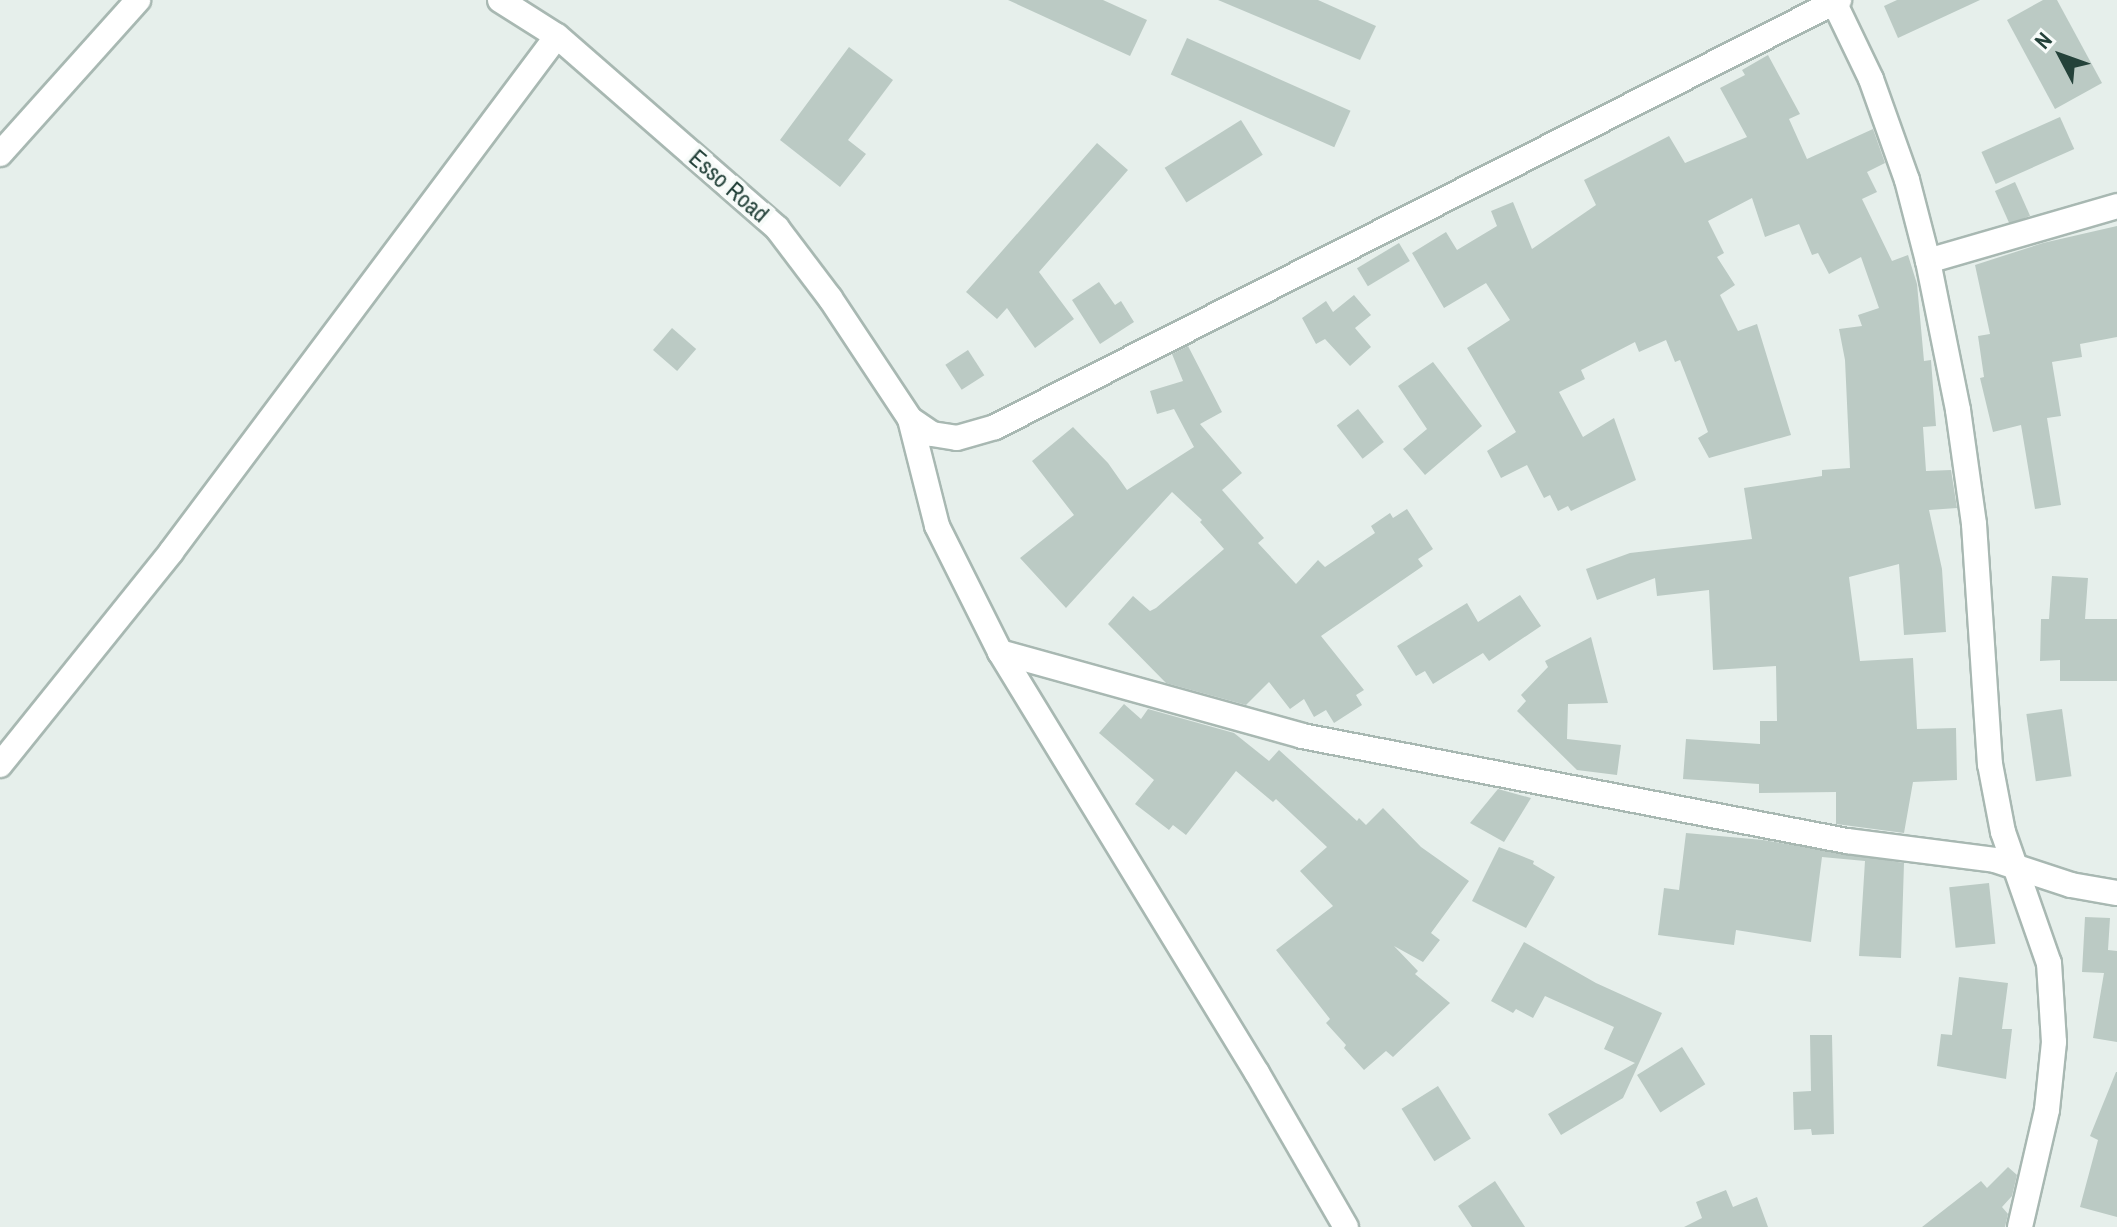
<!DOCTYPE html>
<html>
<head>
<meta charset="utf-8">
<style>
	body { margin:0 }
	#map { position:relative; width:2117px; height:1227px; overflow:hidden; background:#e6efeb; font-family:"Archivo Narrow",sans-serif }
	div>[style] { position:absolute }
	.building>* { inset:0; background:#bbcac4; transform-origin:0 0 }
	.roads { filter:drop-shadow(2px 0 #a8b8b2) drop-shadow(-2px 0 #a8b8b2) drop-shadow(0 2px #a8b8b2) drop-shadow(0 -2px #a8b8b2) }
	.street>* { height:24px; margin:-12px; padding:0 12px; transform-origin:12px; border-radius:12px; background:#fff }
	.secondary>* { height:24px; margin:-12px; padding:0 12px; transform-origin:12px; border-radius:12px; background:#fff }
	span { translate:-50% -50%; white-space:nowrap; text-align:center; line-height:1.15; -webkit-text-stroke:8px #f7fbf9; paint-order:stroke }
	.street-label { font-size:24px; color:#24423a }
	.north { position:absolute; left:2021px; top:16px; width:80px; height:80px; -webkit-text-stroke:6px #f7fbf9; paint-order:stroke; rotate:311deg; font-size:22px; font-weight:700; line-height:32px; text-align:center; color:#24423a }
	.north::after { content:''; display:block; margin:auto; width:28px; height:36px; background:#24423a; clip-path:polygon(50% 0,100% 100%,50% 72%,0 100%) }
</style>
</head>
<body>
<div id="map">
	<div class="building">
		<i style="clip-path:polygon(1008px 0,1103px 0,1147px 20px,1130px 56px)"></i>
		<i style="clip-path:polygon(1218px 0,1318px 0,1376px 26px,1360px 60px)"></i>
		<i style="clip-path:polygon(1897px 0,1980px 0,1898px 38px,1884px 6px)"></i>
		<i style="clip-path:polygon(2043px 0,2057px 0,2102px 83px,2055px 109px,2007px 20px)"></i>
		<i style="left:1187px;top:38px;width:179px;height:40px;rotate:24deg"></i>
		<i style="clip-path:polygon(849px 47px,893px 80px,848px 140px,866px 154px,840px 187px,780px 140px)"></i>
		<i style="clip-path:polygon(1768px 55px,1800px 114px,1789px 119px,1807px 159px,1873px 129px,1885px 163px,1867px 172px,1877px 192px,1862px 199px,1892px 261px,1908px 255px,1917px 284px,1924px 361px,1931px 360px,1936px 426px,1923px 427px,1926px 471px,1951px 470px,1957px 508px,1929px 510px,1942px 569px,1946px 632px,1904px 635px,1899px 564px,1849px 577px,1860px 661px,1913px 658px,1917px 729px,1956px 728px,1957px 780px,1913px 782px,1904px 833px,1836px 824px,1836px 792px,1759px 793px,1759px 784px,1683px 779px,1686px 739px,1760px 744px,1760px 721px,1777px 721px,1776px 666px,1713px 670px,1709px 590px,1657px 596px,1655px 578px,1597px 600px,1586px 569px,1630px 553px,1752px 539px,1744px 488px,1822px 476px,1822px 470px,1850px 468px,1845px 360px,1839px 329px,1862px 326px,1858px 315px,1879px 308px,1861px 257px,1829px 274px,1818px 253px,1812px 255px,1799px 224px,1765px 237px,1752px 198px,1708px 221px,1724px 253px,1717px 257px,1735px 285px,1720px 295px,1738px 331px,1757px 324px,1791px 435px,1709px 458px,1698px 438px,1708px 432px,1680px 360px,1675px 362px,1666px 340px,1639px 352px,1635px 342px,1581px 370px,1585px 379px,1559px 392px,1583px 437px,1614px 418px,1636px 480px,1571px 511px,1568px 506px,1558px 511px,1550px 495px,1544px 498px,1527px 465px,1501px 478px,1487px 451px,1516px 432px,1467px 348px,1510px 320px,1486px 283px,1444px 308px,1412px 253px,1446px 232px,1457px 250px,1497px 226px,1491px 211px,1513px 202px,1532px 249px,1596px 205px,1584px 180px,1669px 136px,1685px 163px,1747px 137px,1720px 88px,1745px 75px,1742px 70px)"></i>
		<i style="left:2060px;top:117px;width:35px;height:86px;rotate:66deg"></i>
		<i style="left:1241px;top:120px;width:41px;height:90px;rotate:58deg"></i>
		<i style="clip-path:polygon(1097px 143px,1128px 170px,1039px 272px,1074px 319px,1035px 348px,1007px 308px,997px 319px,966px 292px)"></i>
		<i style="left:2015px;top:182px;width:37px;height:22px;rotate:66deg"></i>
		<i style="clip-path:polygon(2117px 226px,2117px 337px,2080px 344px,2082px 357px,2052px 362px,2061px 416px,2047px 418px,2061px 505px,2035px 509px,2021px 425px,1993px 432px,1980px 378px,1984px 377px,1978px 336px,1990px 334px,1975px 265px,2043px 243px)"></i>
		<i style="left:1399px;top:243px;width:21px;height:49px;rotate:59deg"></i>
		<i style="clip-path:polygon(1099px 282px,1115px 305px,1121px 301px,1134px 322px,1100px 344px,1072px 300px)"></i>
		<i style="clip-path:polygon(1354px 295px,1371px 315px,1355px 328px,1371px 347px,1350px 366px,1325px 339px,1316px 344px,1302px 318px,1326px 301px,1333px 312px)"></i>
		<i style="left:672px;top:328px;width:32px;height:29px;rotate:41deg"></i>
		<i style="clip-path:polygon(1188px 346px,1222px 412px,1200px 424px,1242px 473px,1222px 490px,1264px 538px,1258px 543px,1296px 584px,1318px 560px,1325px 567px,1375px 533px,1371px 526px,1390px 513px,1393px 518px,1407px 509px,1433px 549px,1418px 559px,1423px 566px,1321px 636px,1364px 690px,1356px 695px,1362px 705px,1334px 723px,1326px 710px,1314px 717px,1304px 699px,1290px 709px,1269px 682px,1246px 705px,1166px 683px,1108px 624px,1133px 596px,1150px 611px,1156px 608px,1224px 549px,1200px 522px,1202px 520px,1172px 492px,1066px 608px,1020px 558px,1074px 515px,1032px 461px,1073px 427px,1108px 463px,1127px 490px,1194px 447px,1174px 409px,1157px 414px,1150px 391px,1183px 381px,1172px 354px)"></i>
		<i style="left:968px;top:350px;width:30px;height:27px;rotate:57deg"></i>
		<i style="clip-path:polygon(1433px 362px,1482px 426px,1425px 475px,1403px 449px,1427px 429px,1398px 386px)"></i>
		<i style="left:1358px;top:409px;width:42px;height:27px;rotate:52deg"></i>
		<i style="clip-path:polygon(2052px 576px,2088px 578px,2085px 619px,2117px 619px,2117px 681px,2060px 681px,2060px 660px,2040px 661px,2041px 619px,2049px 619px)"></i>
		<i style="clip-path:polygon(1520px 595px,1541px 626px,1489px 661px,1483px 653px,1433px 684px,1425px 671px,1416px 676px,1397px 646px,1467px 603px,1478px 622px)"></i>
		<i style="clip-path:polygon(1591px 637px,1608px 703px,1568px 704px,1567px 739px,1621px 745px,1617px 775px,1577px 770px,1517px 711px,1526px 701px,1521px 695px,1548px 667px,1545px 661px)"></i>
		<i style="clip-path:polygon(1124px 704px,1141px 719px,1148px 709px,1234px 733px,1269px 761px,1279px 750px,1357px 821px,1359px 818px,1366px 825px,1383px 808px,1421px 847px,1469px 881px,1431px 933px,1440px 940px,1423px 962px,1394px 946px,1418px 971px,1415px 974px,1450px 1003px,1393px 1057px,1386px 1051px,1364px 1070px,1344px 1048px,1346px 1045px,1326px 1023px,1330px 1019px,1276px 950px,1333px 906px,1300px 871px,1327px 847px,1276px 799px,1273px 802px,1236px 771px,1186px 835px,1173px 825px,1169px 830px,1135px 804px,1154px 780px,1099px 733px)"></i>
		<i style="left:2062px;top:709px;width:68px;height:36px;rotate:82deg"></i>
		<i style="clip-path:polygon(1498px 789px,1531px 798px,1504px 842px,1470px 823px)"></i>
		<i style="clip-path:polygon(1686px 833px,1763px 840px,1904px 863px,1901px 958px,1859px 956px,1865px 861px,1822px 857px,1811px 942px,1736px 930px,1734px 945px,1658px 935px,1664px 888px,1679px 890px)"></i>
		<i style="clip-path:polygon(1499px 847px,1534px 861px,1533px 864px,1555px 877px,1526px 928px,1472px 901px)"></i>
		<i style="left:1989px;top:883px;width:61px;height:40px;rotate:84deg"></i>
		<i style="clip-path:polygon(2085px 917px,2110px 918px,2108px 950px,2117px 951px,2117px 1042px,2093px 1038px,2104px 973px,2082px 972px)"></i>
		<i style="clip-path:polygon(1524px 942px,1596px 983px,1662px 1013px,1623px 1098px,1561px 1135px,1548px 1114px,1635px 1063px,1604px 1049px,1614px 1027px,1545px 996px,1533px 1018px,1516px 1009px,1513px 1013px,1491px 1001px)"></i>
		<i style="clip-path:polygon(1959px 977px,2008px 983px,2002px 1029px,2012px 1029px,2006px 1079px,1937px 1066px,1941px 1034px,1952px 1035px)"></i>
		<i style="clip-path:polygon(1810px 1035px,1832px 1035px,1834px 1134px,1812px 1135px,1811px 1129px,1794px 1130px,1793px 1092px,1811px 1091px)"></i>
		<i style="left:1682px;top:1047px;width:44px;height:53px;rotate:58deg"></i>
		<i style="clip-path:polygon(2116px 1072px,2117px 1072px,2117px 1217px,2080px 1207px,2098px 1140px,2090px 1136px)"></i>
		<i style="left:1438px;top:1086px;width:62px;height:43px;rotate:58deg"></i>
		<i style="clip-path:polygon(2008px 1167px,2017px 1175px,2012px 1196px,2002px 1207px,2008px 1214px,2005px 1227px,1922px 1227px,1981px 1181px,1987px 1188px)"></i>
		<i style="clip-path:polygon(1495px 1181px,1525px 1227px,1472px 1227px,1458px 1206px)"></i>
		<i style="clip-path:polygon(1726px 1190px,1733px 1207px,1757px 1197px,1768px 1227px,1684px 1227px,1702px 1218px,1696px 1202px)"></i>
	</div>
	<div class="roads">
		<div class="street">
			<i style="left:1834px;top:2px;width:85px;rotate:64.3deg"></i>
			<i style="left:1871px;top:79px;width:107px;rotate:70.4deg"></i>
			<i style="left:1907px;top:180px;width:84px;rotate:75.5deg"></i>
			<i style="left:1928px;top:261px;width:152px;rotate:78.6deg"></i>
			<i style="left:1958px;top:410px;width:115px;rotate:82deg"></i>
			<i style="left:1974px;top:524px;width:241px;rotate:86.2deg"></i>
			<i style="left:1990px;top:764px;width:69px;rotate:79.2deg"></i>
			<i style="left:2003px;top:832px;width:139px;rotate:70.7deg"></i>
			<i style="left:2049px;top:963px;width:79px;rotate:86.4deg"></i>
			<i style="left:2054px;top:1042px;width:68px;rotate:95.9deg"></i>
			<i style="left:2047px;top:1110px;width:120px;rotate:103deg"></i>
			<i style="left:0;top:154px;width:207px;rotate:-48.1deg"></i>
			<i style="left:1928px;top:261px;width:197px;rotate:-16.2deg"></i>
			<i style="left:910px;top:419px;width:110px;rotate:75.8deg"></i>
			<i style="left:937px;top:526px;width:141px;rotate:63.4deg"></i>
			<i style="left:1000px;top:652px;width:493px;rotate:58.6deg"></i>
			<i style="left:1257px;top:1073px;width:178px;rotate:60deg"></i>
			<i style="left:1000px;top:652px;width:313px;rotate:15.5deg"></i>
			<i style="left:1302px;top:736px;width:555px;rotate:10.91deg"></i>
			<i style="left:1847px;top:841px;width:149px;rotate:7.3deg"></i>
			<i style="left:1995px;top:860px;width:80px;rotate:18.2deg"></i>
			<i style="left:2071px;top:885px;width:47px;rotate:9.9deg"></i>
			<i style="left:0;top:765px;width:273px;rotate:-51.2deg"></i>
			<i style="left:171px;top:552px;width:644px;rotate:-53.2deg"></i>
		</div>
		<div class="secondary">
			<i style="left:500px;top:0;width:67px;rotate:32.3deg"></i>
			<i style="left:557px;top:36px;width:292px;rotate:41.1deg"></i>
			<i style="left:777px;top:228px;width:88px;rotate:52.9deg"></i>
			<i style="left:830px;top:298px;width:145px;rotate:56.5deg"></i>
			<i style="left:910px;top:419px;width:27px;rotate:34deg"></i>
			<i style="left:932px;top:434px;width:25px;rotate:9deg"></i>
			<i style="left:957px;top:438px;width:40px;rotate:-16deg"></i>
			<i style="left:995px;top:427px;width:946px;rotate:-26.84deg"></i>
		</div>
	</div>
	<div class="street-label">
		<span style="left:729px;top:186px;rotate:41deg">Esso Road</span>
	</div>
	<div class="north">N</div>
</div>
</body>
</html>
